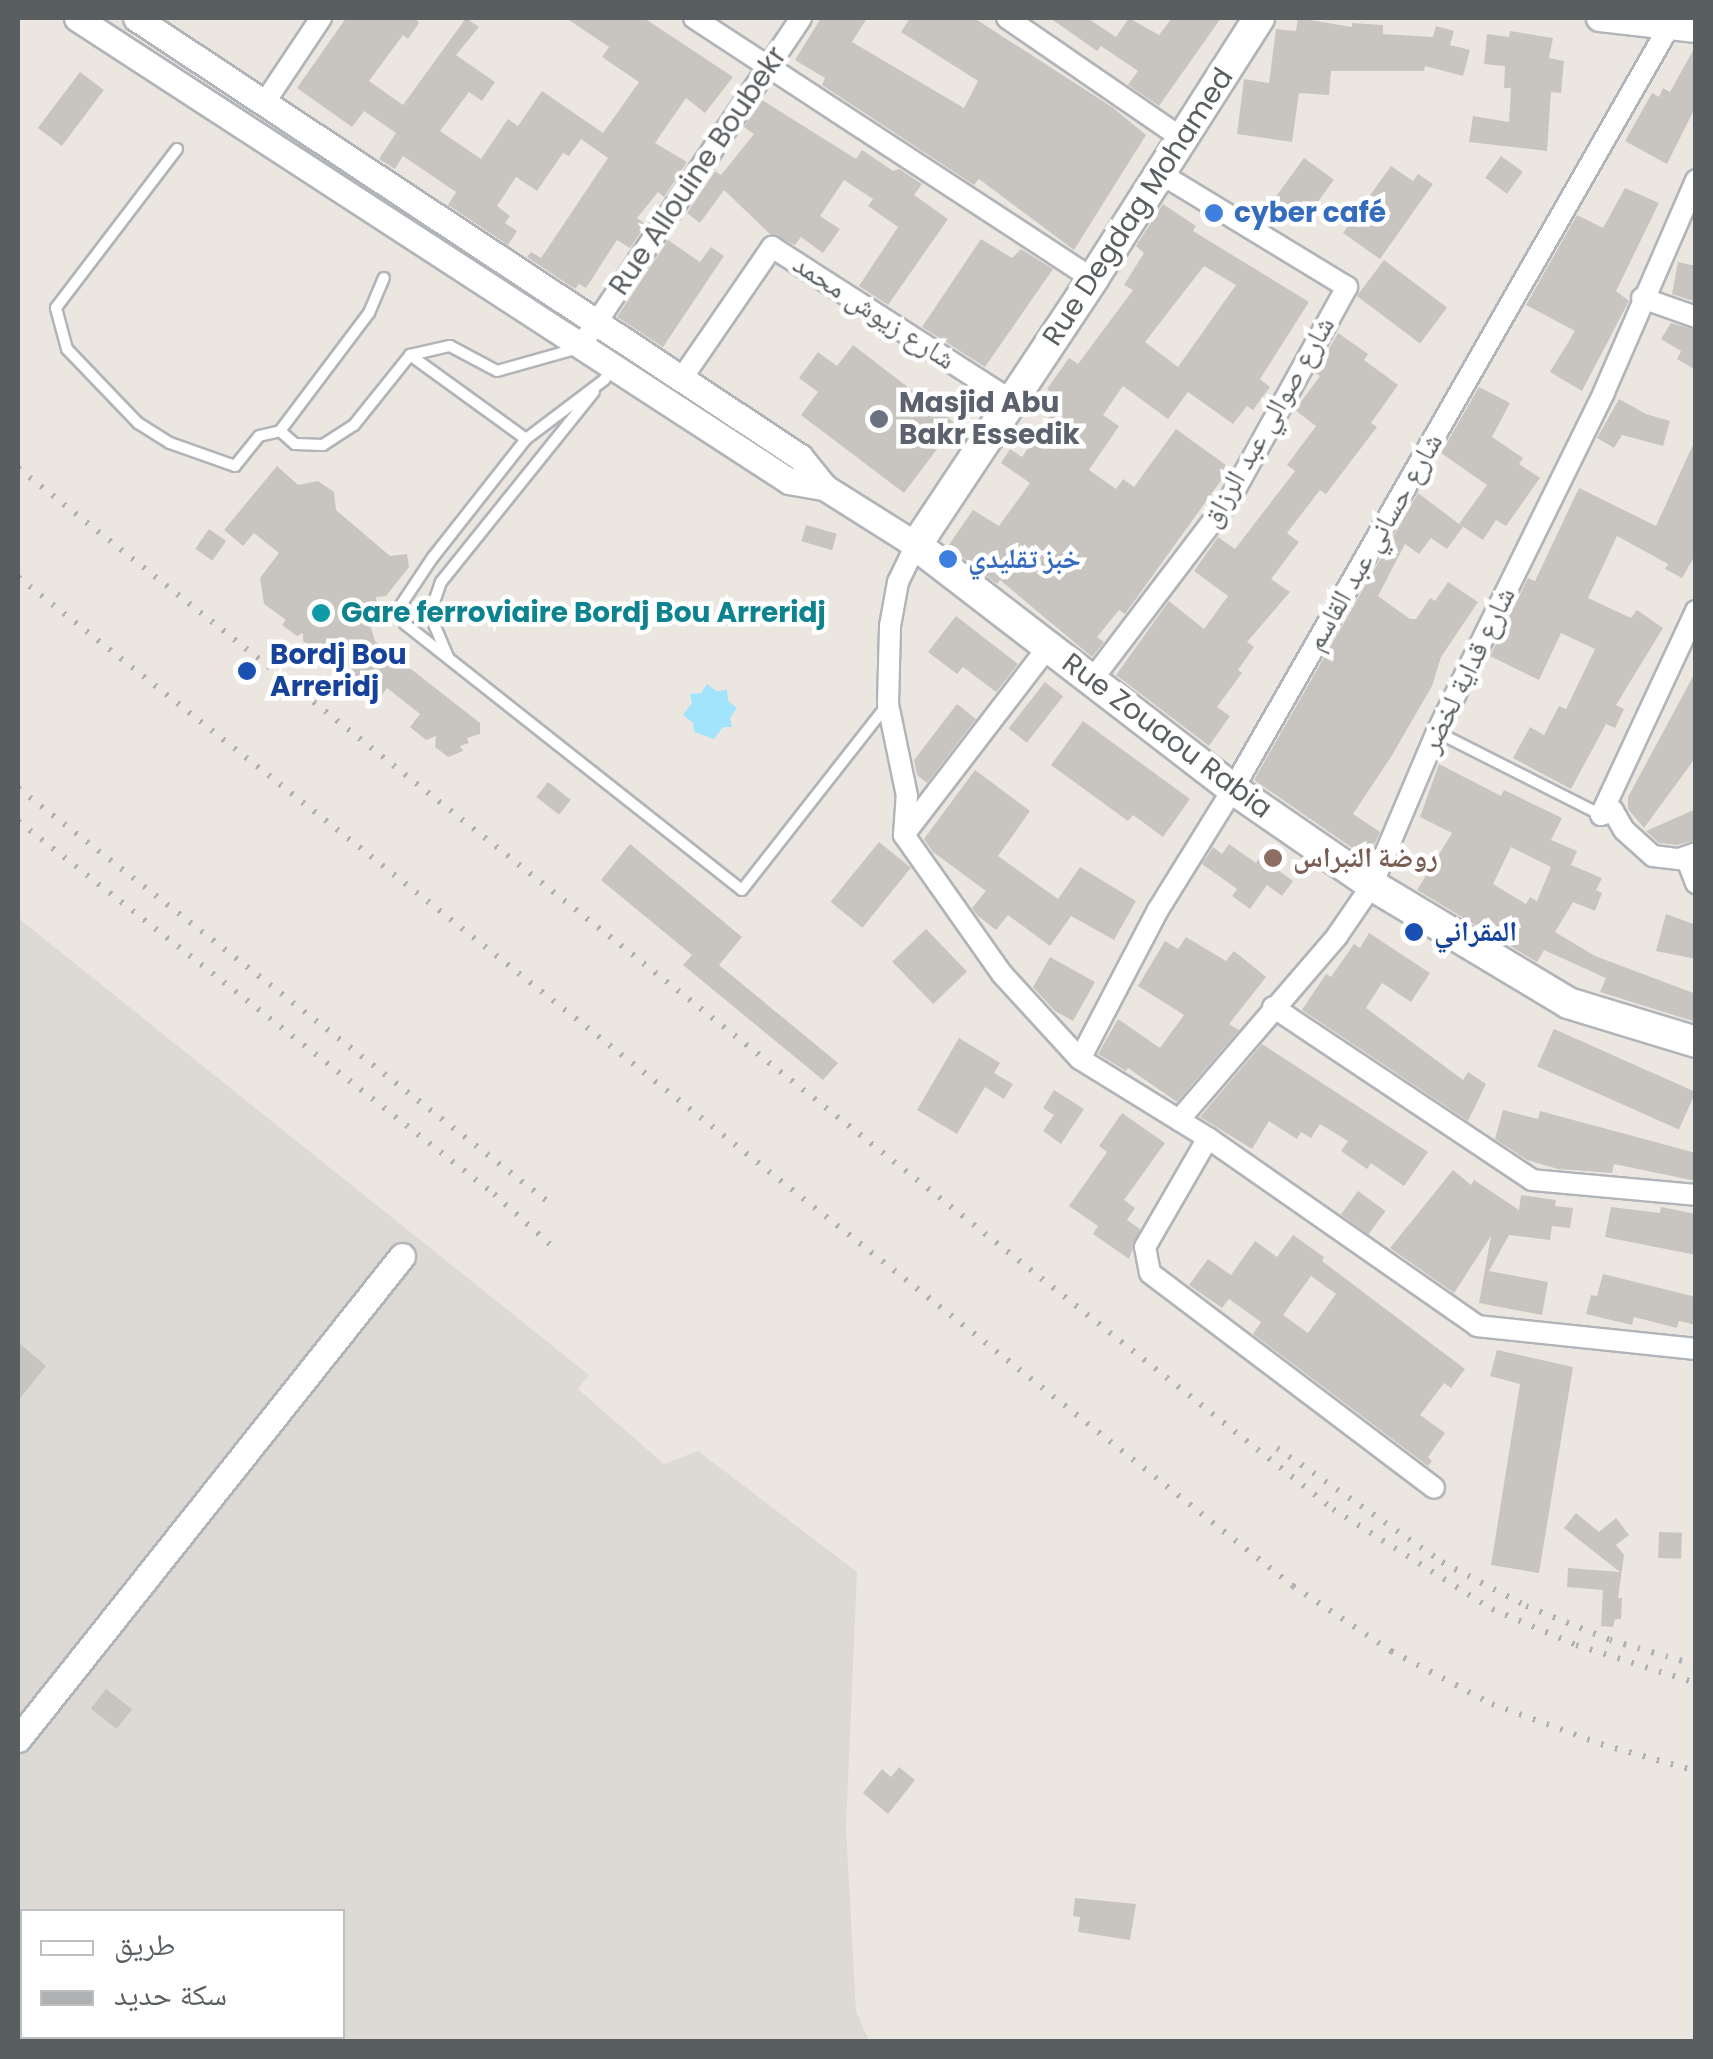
<!DOCTYPE html>
<html>
<head>
<meta charset="utf-8">
<style>
	body { margin:0 }
	#map { position:relative; width:1713px; height:2059px; overflow:hidden; background:#ebe7e0; font-family:Poppins,"Noto Naskh Arabic",sans-serif }
	div>[style] { position:absolute }
	.industrial>* { inset:0; background:#ddd9d5 }
	.water>* { inset:0; background:#a1e4fb }
	.building>* { inset:0; background:#c8c4c0; transform-origin:0 0 }
	.roads { filter:drop-shadow(2px 0 #b1b4b8) drop-shadow(-2px 0 #b1b4b8) drop-shadow(0 2px #b1b4b8) drop-shadow(0 -2px #b1b4b8) }
	.service>* { height:10px; margin:-5px; padding:0 5px; transform-origin:5px; border-radius:5px; background:#fff }
	.minor>* { height:20px; margin:-10px; padding:0 10px; transform-origin:10px; border-radius:10px; background:#fff }
	.tertiary>* { height:25px; margin:-12.5px; padding:0 12.5px; transform-origin:12.5px; border-radius:12.5px; background:#fff }
	.secondary>* { height:30px; margin:-15px; padding:0 15px; transform-origin:15px; border-radius:15px; background:#fff }
	.rail>* { height:6px; margin-top:-3px; transform-origin:0; background:repeating-linear-gradient(90deg,#afb0b1 0 2.5px,transparent 0 14.5px) }
	.dots>* { width:28px; height:28px; translate:-50% -50%; box-sizing:border-box; border:5px solid #fff; border-radius:50% }
	span { translate:-50% -50%; white-space:nowrap; text-align:center; line-height:1.15; -webkit-text-stroke:9px #fff; paint-order:stroke }
	.street-label { font-size:28px; color:#595e61 }
	.shop-label { font-size:28px; color:#366cbe; font-weight:700 }
	.left { translate:0 -50%; text-align:left }
	.worship-label { font-size:28px; color:#5b616d; font-weight:700 }
	.culture-label { font-size:28px; color:#0d838f; font-weight:700 }
	.transit-label { font-size:28px; color:#164399; font-weight:700 }
	.education-label { font-size:28px; color:#785e54; font-weight:700 }
	.frame { position:absolute; inset:0; border:20px solid #595e61; pointer-events:none }
	.legend { position:absolute; left:20px; top:1909px; width:325px; height:130px; box-sizing:border-box; background:#fff; border:2px solid #bdbfc0; margin:0; padding:12px 18px; list-style:none; font-size:30px; color:#595e61 }
	.legend li { display:flex; align-items:center; gap:20px; height:50px }
	.legend b { width:50px; border:2px solid #bdbfc0 }
</style>
</head>
<body>
<div id="map">
	<div class="industrial">
		<i style="clip-path:polygon(evenodd,18px 918px,589px 1375px,578px 1389px,664px 1464px,698px 1451px,857px 1572px,846px 1828px,856px 2011px,869px 2041px,18px 2041px,18px 918px,22px 1912px,342px 1912px,342px 2036px,22px 2036px,22px 1912px)"></i>
	</div>
	<div class="water">
		<i style="clip-path:polygon(707px 684px,716px 691px,727px 690px,728px 701px,737px 708px,730px 718px,732px 727px,723px 727px,714px 739px,694px 732px,693px 723px,683px 715px,692px 703px,690px 694px,701px 693px)"></i>
	</div>
	<div class="building">
		<i style="clip-path:polygon(346px 18px,416px 18px,419px 23px,408px 39px,403px 35px,369px 81px,403px 105px,466px 18px,479px 27px,456px 55px,495px 82px,482px 101px,469px 92px,440px 131px,481px 159px,508px 119px,518px 126px,542px 91px,603px 133px,639px 82px,602px 57px,609px 47px,566px 18px,644px 18px,733px 77px,705px 113px,686px 98px,655px 143px,687px 162px,664px 197px,658px 192px,637px 218px,646px 224px,630px 248px,617px 240px,586px 288px,579px 284px,575px 289px,527px 257px,531px 252px,541px 258px,608px 158px,581px 139px,569px 156px,563px 153px,537px 191px,516px 177px,497px 206px,510px 216px,505px 223px,517px 231px,508px 245px,448px 205px,456px 192px,403px 156px,395px 169px,379px 159px,396px 133px,364px 111px,352px 127px,297px 88px)"></i>
		<i style="clip-path:polygon(821px 18px,867px 18px,852px 42px,964px 108px,978px 81px,901px 32px,910px 18px,974px 18px,1112px 107px,1146px 135px,1074px 250px,979px 179px,974px 185px,822px 85px,825px 78px,795px 60px)"></i>
		<i style="clip-path:polygon(1050px 18px,1087px 18px,1116px 37px,1129px 18px,1159px 35px,1172px 18px,1221px 18px,1159px 106px,1128px 85px,1138px 71px,1101px 46px,1097px 51px)"></i>
		<i style="clip-path:polygon(1298px 18px,1352px 27px,1352px 23px,1383px 25px,1383px 34px,1433px 37px,1436px 26px,1454px 31px,1450px 45px,1470px 50px,1463px 76px,1425px 66px,1424px 71px,1331px 71px,1329px 95px,1299px 93px,1292px 142px,1237px 134px,1244px 79px,1269px 83px,1276px 29px,1296px 31px)"></i>
		<i style="clip-path:polygon(1510px 31px,1553px 38px,1549px 58px,1564px 61px,1561px 93px,1551px 92px,1547px 151px,1469px 142px,1473px 116px,1509px 122px,1511px 88px,1504px 88px,1505px 66px,1484px 64px,1487px 34px,1509px 37px)"></i>
		<i style="clip-path:polygon(1696px 45px,1696px 106px,1667px 164px,1625px 141px,1652px 93px,1659px 97px,1663px 88px,1670px 92px)"></i>
		<i style="left:80px;top:72px;width:30px;height:70px;rotate:37deg"></i>
		<i style="clip-path:polygon(762px 100px,856px 159px,862px 150px,893px 171px,899px 169px,922px 184px,914px 195px,948px 219px,888px 305px,859px 286px,898px 227px,868px 206px,873px 199px,844px 180px,820px 216px,840px 229px,823px 253px,801px 237px,795px 245px,770px 234px,724px 190px,700px 223px,687px 213px,715px 171px,721px 175px,754px 134px,744px 127px)"></i>
		<i style="left:1501px;top:156px;width:27px;height:27px;rotate:36deg"></i>
		<i style="left:1304px;top:158px;width:37px;height:51px;rotate:36deg"></i>
		<i style="clip-path:polygon(1391px 166px,1413px 181px,1418px 174px,1433px 184px,1380px 259px,1343px 233px)"></i>
		<i style="clip-path:polygon(1625px 188px,1659px 203px,1616px 291px,1629px 301px,1582px 391px,1550px 372px,1575px 331px,1526px 305px,1577px 215px,1603px 228px)"></i>
		<i style="clip-path:polygon(evenodd,1163px 204px,1196px 226px,1193px 231px,1309px 302px,1260px 379px,1270px 387px,1253px 410px,1247px 406px,1233px 424px,1188px 392px,1168px 419px,1123px 386px,1103px 415px,1119px 426px,1089px 470px,1116px 489px,1123px 479px,1134px 487px,1176px 429px,1230px 468px,1125px 614px,1119px 610px,1097px 637px,1104px 642px,1092px 657px,1000px 580px,997px 584px,948px 546px,973px 510px,999px 526px,1030px 483px,1001px 463px,1010px 449px,1022px 457px,1061px 400px,1047px 389px,1069px 358px,1078px 364px,1133px 290px,1124px 285px,1144px 253px,1136px 246px,1163px 204px,1204px 266px,1236px 285px,1178px 367px,1145px 342px,1204px 266px)"></i>
		<i style="clip-path:polygon(981px 239px,1012px 258px,1021px 249px,1053px 269px,985px 367px,922px 327px)"></i>
		<i style="clip-path:polygon(668px 240px,700px 262px,711px 247px,724px 256px,663px 347px,617px 317px)"></i>
		<i style="left:1384px;top:260px;width:79px;height:45px;rotate:37deg"></i>
		<i style="clip-path:polygon(1678px 262px,1696px 266px,1696px 302px,1672px 294px)"></i>
		<i style="clip-path:polygon(1671px 323px,1696px 330px,1696px 370px,1677px 359px,1681px 351px,1661px 339px)"></i>
		<i style="clip-path:polygon(1338px 333px,1368px 354px,1364px 360px,1398px 385px,1371px 423px,1377px 427px,1326px 494px,1320px 490px,1287px 533px,1299px 542px,1271px 579px,1290px 592px,1247px 642px,1254px 647px,1238px 670px,1242px 673px,1217px 707px,1230px 716px,1209px 746px,1116px 675px,1169px 601px,1204px 629px,1228px 596px,1194px 571px,1218px 537px,1235px 549px,1295px 471px,1287px 465px,1316px 426px,1295px 410px,1320px 376px,1315px 373px)"></i>
		<i style="clip-path:polygon(853px 345px,956px 424px,904px 493px,801px 415px,818px 392px,799px 378px,818px 352px,837px 366px)"></i>
		<i style="clip-path:polygon(1479px 387px,1510px 403px,1492px 437px,1523px 458px,1519px 464px,1540px 478px,1506px 526px,1496px 520px,1483px 540px,1459px 524px,1487px 485px,1441px 453px)"></i>
		<i style="clip-path:polygon(1619px 399px,1646px 414px,1670px 421px,1663px 446px,1622px 435px,1614px 448px,1597px 438px)"></i>
		<i style="clip-path:polygon(1696px 438px,1696px 554px,1682px 578px,1665px 569px,1668px 564px,1617px 536px,1588px 598px,1631px 618px,1637px 610px,1663px 628px,1616px 705px,1624px 709px,1615px 728px,1606px 724px,1571px 789px,1513px 758px,1530px 727px,1544px 735px,1559px 706px,1566px 709px,1595px 649px,1561px 633px,1539px 680px,1490px 656px,1528px 578px,1535px 581px,1579px 488px,1656px 526px)"></i>
		<i style="clip-path:polygon(277px 466px,298px 485px,318px 481px,334px 492px,336px 510px,390px 556px,407px 554px,409px 567px,386px 596px,376px 597px,377px 604px,365px 608px,375px 641px,480px 723px,480px 734px,467px 738px,469px 743px,460px 746px,463px 751px,448px 757px,435px 747px,436px 736px,426px 740px,410px 727px,420px 714px,387px 688px,372px 709px,372px 687px,359px 693px,361px 678px,346px 682px,348px 668px,333px 672px,334px 665px,303px 641px,303px 633px,297px 636px,282px 625px,286px 620px,264px 604px,260px 578px,279px 553px,254px 533px,243px 546px,224px 530px)"></i>
		<i style="clip-path:polygon(1418px 493px,1463px 527px,1447px 549px,1431px 538px,1419px 554px,1405px 544px,1378px 596px,1410px 619px,1416px 619px,1430px 598px,1435px 601px,1448px 582px,1478px 602px,1441px 657px,1432px 686px,1391px 757px,1353px 814px,1380px 832px,1368px 859px,1254px 780px)"></i>
		<i style="left:806px;top:525px;width:32px;height:17px;rotate:16deg"></i>
		<i style="left:209px;top:529px;width:21px;height:24px;rotate:35deg"></i>
		<i style="clip-path:polygon(956px 616px,1018px 664px,996px 692px,963px 667px,957px 674px,928px 652px)"></i>
		<i style="clip-path:polygon(1696px 671px,1696px 757px,1644px 828px,1628px 809px,1628px 797px)"></i>
		<i style="left:1045px;top:682px;width:23px;height:59px;rotate:38deg"></i>
		<i style="clip-path:polygon(957px 704px,976px 719px,927px 783px,917px 775px,914px 760px)"></i>
		<i style="clip-path:polygon(1083px 721px,1190px 799px,1163px 837px,1133px 815px,1128px 821px,1051px 765px)"></i>
		<i style="clip-path:polygon(evenodd,1439px 764px,1501px 796px,1504px 790px,1562px 818px,1551px 840px,1577px 851px,1571px 865px,1602px 878px,1596px 890px,1602px 893px,1595px 911px,1573px 902px,1555px 932px,1595px 956px,1696px 994px,1696px 1022px,1600px 992px,1606px 978px,1544px 950px,1537px 962px,1417px 890px,1452px 833px,1420px 817px,1439px 764px,1511px 847px,1551px 867px,1537px 901px,1530px 897px,1526px 904px,1493px 884px,1511px 847px)"></i>
		<i style="clip-path:polygon(975px 770px,1030px 811px,998px 856px,1058px 899px,1080px 867px,1136px 901px,1114px 940px,1071px 916px,1050px 946px,1008px 915px,996px 930px,978px 916px,972px 908px,986px 891px,933px 852px,924px 839px)"></i>
		<i style="left:548px;top:782px;width:29px;height:19px;rotate:38deg"></i>
		<i style="clip-path:polygon(1696px 809px,1696px 840px,1677px 845px,1659px 843px,1646px 831px)"></i>
		<i style="left:879px;top:842px;width:41px;height:77px;rotate:39deg"></i>
		<i style="clip-path:polygon(630px 844px,742px 937px,719px 965px,838px 1063px,823px 1080px,683px 965px,692px 955px,601px 880px)"></i>
		<i style="clip-path:polygon(1229px 844px,1256px 863px,1260px 857px,1293px 881px,1282px 896px,1267px 885px,1250px 909px,1232px 896px,1237px 889px,1202px 864px,1213px 847px,1222px 854px)"></i>
		<i style="clip-path:polygon(1666px 914px,1696px 925px,1696px 959px,1656px 951px)"></i>
		<i style="left:926px;top:929px;width:59px;height:47px;rotate:46deg"></i>
		<i style="clip-path:polygon(1369px 933px,1430px 973px,1411px 1002px,1382px 983px,1366px 1008px,1463px 1080px,1468px 1072px,1486px 1084px,1468px 1121px,1302px 1010px,1326px 974px,1331px 977px,1354px 944px,1360px 948px)"></i>
		<i style="clip-path:polygon(1186px 937px,1226px 961px,1234px 951px,1266px 977px,1229px 1024px,1239px 1030px,1177px 1102px,1128px 1068px,1126px 1071px,1098px 1054px,1118px 1019px,1160px 1048px,1184px 1015px,1138px 986px,1165px 941px,1178px 949px)"></i>
		<i style="clip-path:polygon(1050px 957px,1095px 982px,1073px 1021px,1055px 1011px,1033px 987px)"></i>
		<i style="left:1554px;top:1029px;width:155px;height:41px;rotate:24deg"></i>
		<i style="clip-path:polygon(959px 1038px,1000px 1063px,994px 1073px,1013px 1084px,1004px 1099px,985px 1087px,957px 1134px,917px 1110px)"></i>
		<i style="clip-path:polygon(1262px 1044px,1428px 1152px,1404px 1186px,1371px 1163px,1367px 1169px,1341px 1151px,1348px 1141px,1320px 1124px,1311px 1138px,1301px 1132px,1297px 1139px,1269px 1121px,1252px 1149px,1200px 1117px)"></i>
		<i style="clip-path:polygon(1054px 1090px,1084px 1109px,1061px 1144px,1043px 1131px,1054px 1115px,1043px 1108px)"></i>
		<i style="clip-path:polygon(1503px 1110px,1538px 1119px,1540px 1111px,1696px 1153px,1696px 1181px,1614px 1164px,1612px 1173px,1558px 1169px,1527px 1160px,1495px 1139px)"></i>
		<i style="clip-path:polygon(1122px 1113px,1165px 1143px,1124px 1200px,1135px 1208px,1127px 1220px,1140px 1229px,1129px 1259px,1093px 1234px,1098px 1226px,1069px 1206px,1107px 1152px,1099px 1146px)"></i>
		<i style="clip-path:polygon(1453px 1170px,1471px 1185px,1474px 1180px,1519px 1210px,1521px 1195px,1556px 1200px,1555px 1206px,1573px 1208px,1570px 1228px,1552px 1226px,1550px 1240px,1509px 1235px,1489px 1271px,1548px 1282px,1542px 1315px,1479px 1303px,1491px 1236px,1454px 1293px,1390px 1248px)"></i>
		<i style="left:1358px;top:1191px;width:34px;height:29px;rotate:36deg"></i>
		<i style="clip-path:polygon(1611px 1207px,1660px 1213px,1661px 1207px,1696px 1214px,1696px 1255px,1605px 1237px)"></i>
		<i style="clip-path:polygon(evenodd,1293px 1235px,1324px 1257px,1322px 1261px,1465px 1369px,1451px 1388px,1444px 1383px,1420px 1415px,1445px 1433px,1428px 1457px,1432px 1461px,1428px 1466px,1253px 1334px,1261px 1322px,1229px 1299px,1222px 1308px,1189px 1285px,1208px 1259px,1231px 1275px,1255px 1241px,1277px 1257px,1293px 1235px,1311px 1276px,1336px 1294px,1308px 1333px,1283px 1315px,1311px 1276px)"></i>
		<i style="clip-path:polygon(1603px 1274px,1696px 1297px,1696px 1325px,1679px 1321px,1677px 1328px,1634px 1317px,1632px 1325px,1586px 1314px,1591px 1295px,1597px 1296px)"></i>
		<i style="clip-path:polygon(18px 1342px,46px 1366px,18px 1401px)"></i>
		<i style="clip-path:polygon(1497px 1350px,1573px 1367px,1539px 1573px,1491px 1565px,1520px 1384px,1490px 1376px)"></i>
		<i style="clip-path:polygon(1576px 1513px,1599px 1532px,1616px 1518px,1629px 1535px,1616px 1545px,1624px 1555px,1618px 1598px,1622px 1598px,1621px 1619px,1615px 1619px,1613px 1627px,1601px 1626px,1603px 1590px,1567px 1587px,1568px 1568px,1620px 1572px,1564px 1528px)"></i>
		<i style="left:1659px;top:1532px;width:23px;height:26px;rotate:2deg"></i>
		<i style="left:106px;top:1689px;width:33px;height:25px;rotate:38deg"></i>
		<i style="clip-path:polygon(899px 1767px,915px 1780px,888px 1814px,863px 1793px,882px 1769px,891px 1777px)"></i>
		<i style="clip-path:polygon(1075px 1898px,1136px 1904px,1130px 1940px,1078px 1932px,1080px 1917px,1073px 1916px)"></i>
	</div>
	<div class="roads">
		<div class="service">
			<i style="left:177px;top:149px;width:200px;rotate:127.3deg"></i>
			<i style="left:56px;top:308px;width:42px;rotate:75deg"></i>
			<i style="left:67px;top:349px;width:103px;rotate:46.2deg"></i>
			<i style="left:138px;top:423px;width:38px;rotate:32deg"></i>
			<i style="left:170px;top:443px;width:69px;rotate:19.5deg"></i>
			<i style="left:235px;top:466px;width:38px;rotate:-51deg"></i>
			<i style="left:259px;top:436px;width:22px;rotate:-13deg"></i>
			<i style="left:280px;top:431px;width:20px;rotate:41deg"></i>
			<i style="left:295px;top:444px;width:28px;rotate:2deg"></i>
			<i style="left:323px;top:445px;width:37px;rotate:-33deg"></i>
			<i style="left:354px;top:425px;width:90px;rotate:-51.3deg"></i>
			<i style="left:410px;top:355px;width:41px;rotate:-12.7deg"></i>
			<i style="left:450px;top:346px;width:53px;rotate:28deg"></i>
			<i style="left:497px;top:371px;width:85px;rotate:-15.7deg"></i>
			<i style="left:410px;top:355px;width:143px;rotate:35.9deg"></i>
			<i style="left:614px;top:367px;width:16px;rotate:128deg"></i>
			<i style="left:604px;top:380px;width:98px;rotate:142.9deg"></i>
			<i style="left:526px;top:439px;width:150px;rotate:128.2deg"></i>
			<i style="left:433px;top:557px;width:61px;rotate:123.7deg"></i>
			<i style="left:399px;top:608px;width:17px;rotate:69deg"></i>
			<i style="left:405px;top:624px;width:429px;rotate:38.3deg"></i>
			<i style="left:742px;top:890px;width:236px;rotate:-51.9deg"></i>
			<i style="left:280px;top:431px;width:148px;rotate:-53deg"></i>
			<i style="left:369px;top:313px;width:38px;rotate:-67deg"></i>
			<i style="left:448px;top:657px;width:36px;rotate:-113deg"></i>
			<i style="left:434px;top:624px;width:19px;rotate:-93deg"></i>
			<i style="left:433px;top:605px;width:24px;rotate:-71deg"></i>
			<i style="left:441px;top:582px;width:244px;rotate:-51.2deg"></i>
			<i style="left:1437px;top:732px;width:184px;rotate:26.8deg"></i>
		</div>
		<div class="minor">
			<i style="left:694px;top:18px;width:477px;rotate:33.2deg"></i>
			<i style="left:1007px;top:18px;width:214px;rotate:34.5deg"></i>
			<i style="left:265px;top:102px;width:101px;rotate:-56.3deg"></i>
			<i style="left:1642px;top:298px;width:57px;rotate:19.4deg"></i>
			<i style="left:580px;top:347px;width:396px;rotate:-56.1deg"></i>
			<i style="left:680px;top:381px;width:163px;rotate:-55.5deg"></i>
			<i style="left:772px;top:247px;width:285px;rotate:32.7deg"></i>
			<i style="left:1696px;top:611px;width:225px;rotate:115deg"></i>
			<i style="left:1601px;top:815px;width:13px;rotate:-18deg"></i>
			<i style="left:1613px;top:811px;width:22px;rotate:60deg"></i>
			<i style="left:1624px;top:830px;width:39px;rotate:42deg"></i>
			<i style="left:1653px;top:856px;width:26px;rotate:7deg"></i>
			<i style="left:1679px;top:859px;width:18px;rotate:-19deg"></i>
			<i style="left:1048px;top:647px;width:237px;rotate:127.5deg"></i>
			<i style="left:904px;top:835px;width:170px;rotate:54.8deg"></i>
			<i style="left:1002px;top:974px;width:115px;rotate:47.5deg"></i>
			<i style="left:1080px;top:1059px;width:150px;rotate:31.7deg"></i>
			<i style="left:1208px;top:1138px;width:328px;rotate:34.9deg"></i>
			<i style="left:1477px;top:1326px;width:220px;rotate:6deg"></i>
			<i style="left:1091px;top:681px;width:231px;rotate:-52.7deg"></i>
			<i style="left:1231px;top:497px;width:240px;rotate:-61.1deg"></i>
			<i style="left:1347px;top:287px;width:218px;rotate:-148.7deg"></i>
			<i style="left:904px;top:835px;width:39px;rotate:-86deg"></i>
			<i style="left:907px;top:796px;width:94px;rotate:-101.7deg"></i>
			<i style="left:888px;top:704px;width:78px;rotate:-88.5deg"></i>
			<i style="left:890px;top:626px;width:45px;rotate:-79.7deg"></i>
			<i style="left:898px;top:582px;width:41px;rotate:-64.1deg"></i>
			<i style="left:1686px;top:857px;width:28px;rotate:69deg"></i>
			<i style="left:1273px;top:1007px;width:311px;rotate:33.7deg"></i>
			<i style="left:1532px;top:1180px;width:165px;rotate:5.2deg"></i>
			<i style="left:1080px;top:1059px;width:168px;rotate:-62.4deg"></i>
			<i style="left:1158px;top:910px;width:142px;rotate:-58.2deg"></i>
			<i style="left:1233px;top:789px;width:888px;rotate:-60.23deg"></i>
			<i style="left:1179px;top:1120px;width:243px;rotate:-49.3deg"></i>
			<i style="left:1337px;top:936px;width:62px;rotate:-55.5deg"></i>
			<i style="left:1372px;top:885px;width:166px;rotate:-67deg"></i>
			<i style="left:1437px;top:732px;width:379px;rotate:-63.8deg"></i>
			<i style="left:1604px;top:392px;width:231px;rotate:-66.5deg"></i>
			<i style="left:1208px;top:1138px;width:126px;rotate:120deg"></i>
			<i style="left:1145px;top:1247px;width:26px;rotate:79deg"></i>
			<i style="left:1150px;top:1273px;width:356px;rotate:37.1deg"></i>
		</div>
		<div class="tertiary">
			<i style="left:77px;top:18px;width:849px;rotate:33.04deg"></i>
			<i style="left:789px;top:481px;width:36px;rotate:10deg"></i>
			<i style="left:136px;top:18px;width:796px;rotate:33.47deg"></i>
			<i style="left:800px;top:457px;width:38px;rotate:51deg"></i>
			<i style="left:824px;top:487px;width:109px;rotate:32.2deg"></i>
			<i style="left:1599px;top:18px;width:98px;rotate:6.5deg"></i>
			<i style="left:18px;top:1739px;width:617px;rotate:-51.51deg"></i>
		</div>
		<div class="secondary">
			<i style="left:1259px;top:18px;width:309px;rotate:122.5deg"></i>
			<i style="left:1093px;top:279px;width:320px;rotate:123.6deg"></i>
			<i style="left:916px;top:545px;width:400px;rotate:37.6deg"></i>
			<i style="left:1233px;top:789px;width:169px;rotate:34.6deg"></i>
			<i style="left:1372px;top:885px;width:229px;rotate:31deg"></i>
			<i style="left:1568px;top:1003px;width:134px;rotate:16.9deg"></i>
		</div>
	</div>
	<div class="rail">
		<i style="left:18px;top:468px;width:1677px;rotate:38.37deg"></i>
		<i style="left:1333px;top:1509px;width:188px;rotate:32.2deg"></i>
		<i style="left:1492px;top:1609px;width:91px;rotate:23.2deg"></i>
		<i style="left:1576px;top:1645px;width:126px;rotate:17.6deg"></i>
		<i style="left:18px;top:577px;width:1626px;rotate:38.36deg"></i>
		<i style="left:1293px;top:1586px;width:118px;rotate:33.6deg"></i>
		<i style="left:1391px;top:1651px;width:114px;rotate:27.7deg"></i>
		<i style="left:1492px;top:1704px;width:116px;rotate:20.2deg"></i>
		<i style="left:1601px;top:1744px;width:99px;rotate:15.9deg"></i>
		<i style="left:18px;top:788px;width:671px;rotate:37.98deg"></i>
		<i style="left:18px;top:821px;width:605px;rotate:38.08deg"></i>
		<i style="left:494px;top:1194px;width:78px;rotate:41.9deg"></i>
		<i style="left:1277px;top:1448px;width:201px;rotate:34.6deg"></i>
		<i style="left:1442px;top:1562px;width:95px;rotate:27.6deg"></i>
		<i style="left:1526px;top:1606px;width:91px;rotate:22deg"></i>
		<i style="left:1610px;top:1640px;width:90px;rotate:16.2deg"></i>
	</div>
	<div class="dots">
		<i style="left:1214px;top:213px;background:#3f7fe0"></i>
		<i style="left:879px;top:419px;background:#6b7280"></i>
		<i style="left:948px;top:559px;background:#3f7fe0"></i>
		<i style="left:321px;top:613px;background:#0f9aa8"></i>
		<i style="left:247px;top:671px;background:#1a4fb4"></i>
		<i style="left:1273px;top:858px;background:#8d6e63"></i>
		<i style="left:1414px;top:932px;background:#1a4fb4"></i>
	</div>
	<div class="street-label">
		<span style="left:698px;top:171px;rotate:-56deg">Rue Allouine Boubekr</span>
		<span style="left:1138px;top:207px;rotate:-57deg">Rue Degdag Mohamed</span>
		<span style="left:874px;top:312px;rotate:33deg">شارع زيوش محمد</span>
		<span style="left:1268px;top:422px;rotate:-60deg">شارع صوالي عبد الرزاق</span>
		<span style="left:1374px;top:542px;rotate:-60deg">شارع حساني عبد القاسم</span>
		<span style="left:1468px;top:670px;rotate:-64deg">شارع قداية لخضر</span>
		<span style="left:1167px;top:736px;rotate:37deg">Rue Zouaou Rabia</span>
	</div>
	<div class="shop-label">
		<span class="left" style="left:1234px;top:213px">cyber café</span>
		<span class="left" style="left:968px;top:559px">خبز تقليدي</span>
	</div>
	<div class="worship-label">
		<span class="left" style="left:899px;top:419px">Masjid Abu<br>Bakr Essedik</span>
	</div>
	<div class="culture-label">
		<span class="left" style="left:341px;top:613px">Gare ferroviaire Bordj Bou Arreridj</span>
	</div>
	<div class="transit-label">
		<span class="left" style="left:270px;top:671px">Bordj Bou<br>Arreridj</span>
		<span class="left" style="left:1434px;top:932px">المقراني</span>
	</div>
	<div class="education-label">
		<span class="left" style="left:1293px;top:858px">روضة النبراس</span>
	</div>
	<div class="frame"></div>
	<ul class="legend">
	<li><b style="height:12px;background:#fff"></b>طريق</li>
	<li><b style="height:12px;background:#afb0b1"></b>سكة حديد</li>
	</ul>
</div>
</body>
</html>
